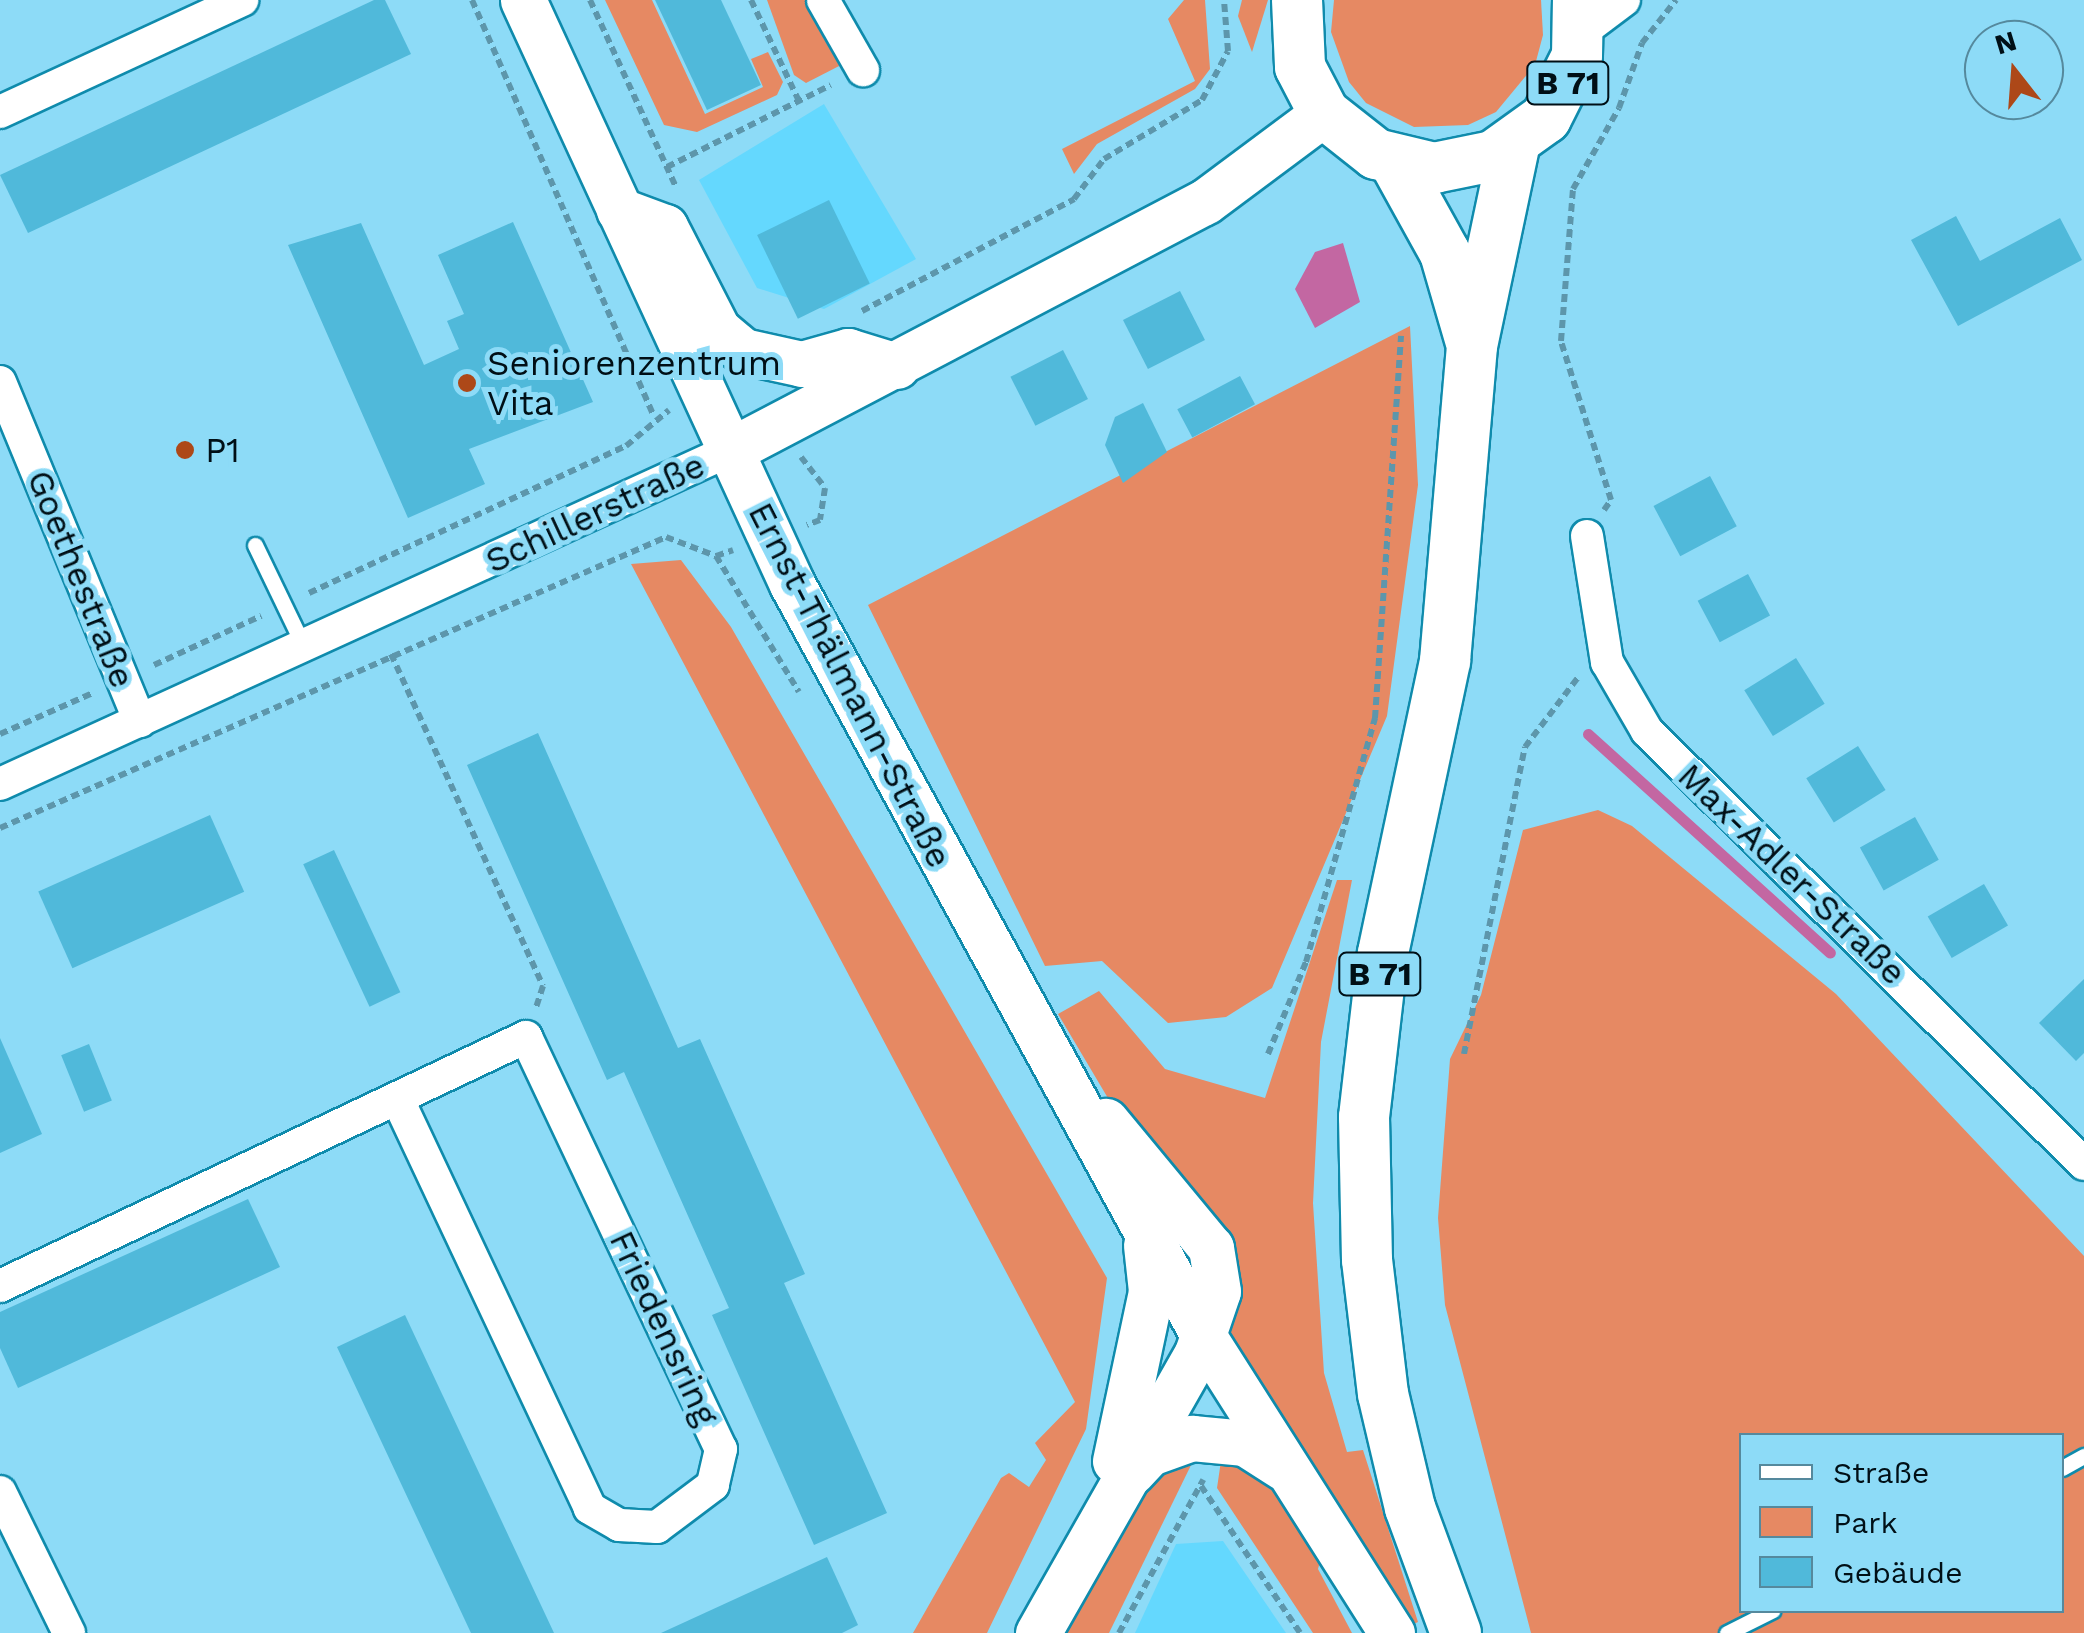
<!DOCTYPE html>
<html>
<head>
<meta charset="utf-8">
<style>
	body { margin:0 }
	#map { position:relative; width:2084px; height:1633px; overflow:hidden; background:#8ddbf7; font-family:"Work Sans",sans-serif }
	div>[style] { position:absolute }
	.built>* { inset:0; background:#64d8fe }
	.green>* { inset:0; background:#e68963 }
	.water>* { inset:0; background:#c367a2 }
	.stream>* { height:11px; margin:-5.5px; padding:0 5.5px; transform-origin:5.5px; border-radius:5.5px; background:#c367a2 }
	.building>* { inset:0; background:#50b9da; transform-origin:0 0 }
	.path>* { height:6px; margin-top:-3px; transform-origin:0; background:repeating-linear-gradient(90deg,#5d96ab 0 8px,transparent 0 13px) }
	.roads { filter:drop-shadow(2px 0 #0f8bac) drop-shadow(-2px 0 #0f8bac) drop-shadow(0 2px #0f8bac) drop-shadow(0 -2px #0f8bac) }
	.service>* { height:15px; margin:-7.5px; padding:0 7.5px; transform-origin:7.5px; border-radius:7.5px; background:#fff }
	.minor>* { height:32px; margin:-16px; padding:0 16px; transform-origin:16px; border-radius:16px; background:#fff }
	.secondary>* { height:45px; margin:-22.5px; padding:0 22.5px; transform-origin:22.5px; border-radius:22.5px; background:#fff }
	.primary>* { height:50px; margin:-25px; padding:0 25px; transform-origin:25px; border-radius:25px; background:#fff }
	.dots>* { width:28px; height:28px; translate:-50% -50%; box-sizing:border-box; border:5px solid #8ddbf7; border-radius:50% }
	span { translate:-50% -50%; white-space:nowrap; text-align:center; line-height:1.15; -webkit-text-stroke:10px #8ddbf7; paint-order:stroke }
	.shield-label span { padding:2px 8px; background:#8ddbf7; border:2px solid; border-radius:8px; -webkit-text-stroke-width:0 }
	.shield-label { font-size:32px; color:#000f16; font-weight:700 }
	.poi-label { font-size:35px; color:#000f16 }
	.left { translate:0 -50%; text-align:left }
	.street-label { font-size:35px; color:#000f16 }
	.legend { position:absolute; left:1739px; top:1433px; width:325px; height:180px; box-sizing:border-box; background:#8ddbf7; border:2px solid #55899d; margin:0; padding:12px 18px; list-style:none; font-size:30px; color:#000f16 }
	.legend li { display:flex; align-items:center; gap:20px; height:50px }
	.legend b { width:50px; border:2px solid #55899d }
	.north { position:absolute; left:1964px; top:20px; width:100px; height:100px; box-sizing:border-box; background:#8ddbf7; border:2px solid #55899d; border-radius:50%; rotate:343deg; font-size:28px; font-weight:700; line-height:40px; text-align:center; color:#000f16 }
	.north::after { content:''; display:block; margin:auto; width:35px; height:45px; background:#ad4818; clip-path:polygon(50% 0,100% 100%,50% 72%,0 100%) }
</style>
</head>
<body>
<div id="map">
	<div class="built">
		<i style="clip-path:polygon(824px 104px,916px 259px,824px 309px,757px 288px,699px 180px)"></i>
		<i style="clip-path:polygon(1223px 1541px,1286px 1633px,1135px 1633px,1176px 1544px)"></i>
	</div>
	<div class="green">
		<i style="clip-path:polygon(605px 0,652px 0,705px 114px,763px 87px,751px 59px,768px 52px,783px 82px,777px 95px,697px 132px,664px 125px)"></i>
		<i style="clip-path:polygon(767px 0,808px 0,843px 64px,806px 83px,794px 75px)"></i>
		<i style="clip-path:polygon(1184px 0,1205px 0,1210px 69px,1195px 89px,1097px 144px,1074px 174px,1062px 149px,1195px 81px,1168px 19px)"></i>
		<i style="clip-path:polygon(1242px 0,1268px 0,1252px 52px,1238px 16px)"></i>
		<i style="clip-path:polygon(1334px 0,1541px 0,1543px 35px,1535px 65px,1496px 112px,1468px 125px,1414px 127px,1366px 103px,1349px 82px,1331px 32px)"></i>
		<i style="clip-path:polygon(1410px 326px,1418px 485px,1387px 716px,1272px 988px,1226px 1017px,1168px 1023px,1102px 961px,1045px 966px,868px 605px)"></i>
		<i style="clip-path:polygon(681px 560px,731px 627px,1107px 1278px,1086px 1429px,987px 1633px,913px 1633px,1001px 1478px,1009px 1473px,1029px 1487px,1046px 1460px,1035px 1443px,1075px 1402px,631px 564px)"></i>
		<i style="clip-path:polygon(evenodd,1598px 810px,1632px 826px,1836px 994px,2084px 1256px,2084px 1633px,1531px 1633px,1445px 1305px,1438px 1218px,1450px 1059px,1481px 995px,1523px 830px,1598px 810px,1742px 1436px,2062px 1436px,2062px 1610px,1742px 1610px,1742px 1436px)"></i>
		<i style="clip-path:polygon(1337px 880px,1352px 880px,1321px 1042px,1313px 1203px,1324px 1373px,1347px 1452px,1363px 1450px,1418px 1622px,1404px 1628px,1223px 1341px,1232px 1307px,1058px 1014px,1099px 991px,1165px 1069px,1265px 1098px)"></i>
		<i style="clip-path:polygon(1222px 1454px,1264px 1467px,1323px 1550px,1318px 1569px,1352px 1633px,1313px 1633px,1217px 1488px)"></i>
		<i style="clip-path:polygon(1194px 1459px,1109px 1633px,1061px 1633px,1151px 1479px)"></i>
	</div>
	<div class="water">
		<i style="clip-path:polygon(1343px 243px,1360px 302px,1315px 328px,1295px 289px,1315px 252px)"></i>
	</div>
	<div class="stream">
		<i style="left:1588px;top:734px;width:326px;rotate:42.1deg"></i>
	</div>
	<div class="building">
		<i style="clip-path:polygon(374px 0,385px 0,411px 54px,28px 233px,0 175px)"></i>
		<i style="clip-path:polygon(655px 0,721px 0,761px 85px,707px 110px)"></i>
		<i style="left:829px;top:200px;width:93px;height:80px;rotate:64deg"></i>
		<i style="clip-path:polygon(1956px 216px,1980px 261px,2060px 218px,2082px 260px,1958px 326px,1911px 240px)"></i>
		<i style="clip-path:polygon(513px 222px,593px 402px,469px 449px,485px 484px,408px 518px,288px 245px,361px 223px,424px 365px,459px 349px,447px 321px,464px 314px,438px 255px)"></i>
		<i style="left:1180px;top:291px;width:55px;height:64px;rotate:63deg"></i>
		<i style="left:1063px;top:350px;width:55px;height:59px;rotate:63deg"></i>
		<i style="left:1240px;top:376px;width:32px;height:71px;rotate:62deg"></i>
		<i style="clip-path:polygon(1143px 403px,1167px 452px,1123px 483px,1105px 445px,1115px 417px)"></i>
		<i style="left:1710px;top:476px;width:57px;height:64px;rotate:62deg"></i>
		<i style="left:1748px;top:574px;width:47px;height:57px;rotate:62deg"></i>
		<i style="left:1796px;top:658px;width:54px;height:61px;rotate:58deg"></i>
		<i style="clip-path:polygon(538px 733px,678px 1048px,700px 1039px,805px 1274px,784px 1283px,887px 1513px,814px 1545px,712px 1315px,729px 1308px,624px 1072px,607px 1080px,467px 765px)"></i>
		<i style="left:1858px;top:746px;width:52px;height:61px;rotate:58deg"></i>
		<i style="left:210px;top:815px;width:84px;height:188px;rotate:66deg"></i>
		<i style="left:1915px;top:817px;width:49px;height:63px;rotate:61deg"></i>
		<i style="left:334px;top:850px;width:157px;height:34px;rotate:65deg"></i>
		<i style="left:1984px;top:884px;width:48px;height:65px;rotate:60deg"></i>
		<i style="clip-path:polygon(2084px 979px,2084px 1053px,2076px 1061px,2039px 1023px)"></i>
		<i style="clip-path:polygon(0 1038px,42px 1134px,0 1153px)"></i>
		<i style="left:89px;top:1044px;width:61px;height:30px;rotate:68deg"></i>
		<i style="clip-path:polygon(248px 1199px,280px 1267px,18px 1388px,0 1348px,0 1312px)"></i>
		<i style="clip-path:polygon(405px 1315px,481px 1477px,554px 1633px,471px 1633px,337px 1347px)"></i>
		<i style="clip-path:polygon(827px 1557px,858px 1625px,842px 1633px,661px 1633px)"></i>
	</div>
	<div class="path">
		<i style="left:472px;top:0;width:454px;rotate:66.4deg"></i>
		<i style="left:590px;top:0;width:206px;rotate:65.3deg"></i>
		<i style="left:751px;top:0;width:112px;rotate:64.6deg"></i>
		<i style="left:667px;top:167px;width:183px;rotate:-26.6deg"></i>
		<i style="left:862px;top:311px;width:240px;rotate:-27.8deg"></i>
		<i style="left:1074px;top:199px;width:50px;rotate:-53.1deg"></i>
		<i style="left:1104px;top:159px;width:114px;rotate:-31deg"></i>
		<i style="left:1202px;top:100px;width:55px;rotate:-62deg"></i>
		<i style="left:1228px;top:51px;width:51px;rotate:-94.5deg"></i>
		<i style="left:801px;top:457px;width:39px;rotate:52deg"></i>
		<i style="left:825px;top:488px;width:32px;rotate:99deg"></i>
		<i style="left:820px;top:520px;width:14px;rotate:159deg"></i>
		<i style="left:1604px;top:510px;width:12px;rotate:-55deg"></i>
		<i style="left:1611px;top:500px;width:167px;rotate:-107.5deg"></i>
		<i style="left:1561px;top:341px;width:152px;rotate:-85.5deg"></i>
		<i style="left:1573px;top:189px;width:93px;rotate:-60.4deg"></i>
		<i style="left:1619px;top:108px;width:69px;rotate:-70.5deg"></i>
		<i style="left:1642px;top:43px;width:55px;rotate:-51.7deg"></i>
		<i style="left:716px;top:556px;width:159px;rotate:58.6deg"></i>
		<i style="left:309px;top:593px;width:349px;rotate:-24.9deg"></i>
		<i style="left:626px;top:446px;width:56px;rotate:-39.9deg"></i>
		<i style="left:391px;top:654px;width:365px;rotate:65.4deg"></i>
		<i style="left:543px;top:986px;width:22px;rotate:108deg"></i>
		<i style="left:154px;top:665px;width:118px;rotate:-24.6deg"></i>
		<i style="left:0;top:734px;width:102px;rotate:-23.8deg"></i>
		<i style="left:0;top:828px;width:727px;rotate:-23.6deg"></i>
		<i style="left:666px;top:537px;width:53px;rotate:20.8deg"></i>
		<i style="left:716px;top:556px;width:18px;rotate:-19deg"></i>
		<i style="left:1268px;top:1054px;width:100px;rotate:-67.6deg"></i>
		<i style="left:1306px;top:962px;width:254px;rotate:-74.2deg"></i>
		<i style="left:1375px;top:718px;width:383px;rotate:-86.1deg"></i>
		<i style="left:1464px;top:1054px;width:313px;rotate:-78.8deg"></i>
		<i style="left:1525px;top:747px;width:89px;rotate:-52.7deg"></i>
		<i style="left:1201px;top:1486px;width:177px;rotate:56deg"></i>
		<i style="left:1119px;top:1633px;width:175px;rotate:-61.2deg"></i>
	</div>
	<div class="roads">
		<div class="service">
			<i style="left:255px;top:545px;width:113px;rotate:64.3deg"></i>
			<i style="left:2062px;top:1468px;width:25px;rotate:-29deg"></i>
			<i style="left:1727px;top:1633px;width:51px;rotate:-26.6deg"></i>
		</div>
		<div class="minor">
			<i style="left:823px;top:0;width:81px;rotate:60.3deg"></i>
			<i style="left:1580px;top:33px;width:55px;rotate:-36.9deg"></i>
			<i style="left:0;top:112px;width:267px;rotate:-24.8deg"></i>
			<i style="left:0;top:382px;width:367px;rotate:67.6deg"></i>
			<i style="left:1587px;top:536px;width:128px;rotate:81deg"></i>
			<i style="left:1607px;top:662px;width:80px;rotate:59.9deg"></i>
			<i style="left:1647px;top:731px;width:615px;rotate:44.74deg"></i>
			<i style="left:0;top:784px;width:804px;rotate:-24.56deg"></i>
			<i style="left:0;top:1286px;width:582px;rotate:-25.33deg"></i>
			<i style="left:526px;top:1037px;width:456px;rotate:64.7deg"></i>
			<i style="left:721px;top:1449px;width:37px;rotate:103deg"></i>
			<i style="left:713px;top:1485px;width:70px;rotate:143.1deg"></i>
			<i style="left:657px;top:1527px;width:38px;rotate:-177deg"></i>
			<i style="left:619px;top:1525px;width:34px;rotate:-150deg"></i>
			<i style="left:590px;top:1508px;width:453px;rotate:-115.2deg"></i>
			<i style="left:0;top:1492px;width:157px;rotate:63.9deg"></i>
		</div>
		<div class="secondary">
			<i style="left:523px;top:0;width:643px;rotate:65.27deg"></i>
			<i style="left:792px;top:584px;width:858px;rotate:61.31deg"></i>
			<i style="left:1204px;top:1337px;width:351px;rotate:57.6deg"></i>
			<i style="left:619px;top:210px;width:49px;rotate:20.3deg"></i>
			<i style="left:665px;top:227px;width:116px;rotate:62.8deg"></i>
			<i style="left:718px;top:330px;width:33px;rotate:40deg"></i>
			<i style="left:743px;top:351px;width:60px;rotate:12.4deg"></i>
			<i style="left:802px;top:364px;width:48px;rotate:-15.8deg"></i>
			<i style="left:848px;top:351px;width:51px;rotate:17deg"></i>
			<i style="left:731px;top:450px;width:536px;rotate:-27.66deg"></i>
			<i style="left:1206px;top:201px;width:147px;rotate:-36.7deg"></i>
			<i style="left:1115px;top:1461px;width:174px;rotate:-78deg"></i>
			<i style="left:1151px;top:1291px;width:46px;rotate:-96.2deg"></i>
			<i style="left:1132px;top:1472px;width:26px;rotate:-47deg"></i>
			<i style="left:1150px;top:1453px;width:45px;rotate:-19.7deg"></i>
			<i style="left:1192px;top:1438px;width:53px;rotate:5.4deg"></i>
			<i style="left:1245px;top:1443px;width:46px;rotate:32.7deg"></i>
			<i style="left:1038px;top:1633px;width:322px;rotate:-60.4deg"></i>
			<i style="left:1197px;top:1353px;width:65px;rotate:-71.3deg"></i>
			<i style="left:1218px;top:1291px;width:44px;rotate:-99.2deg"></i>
			<i style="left:1211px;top:1248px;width:165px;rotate:-129.6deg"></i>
		</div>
		<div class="primary">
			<i style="left:1297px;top:0;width:67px;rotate:87.4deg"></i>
			<i style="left:1300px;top:67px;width:52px;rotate:62.4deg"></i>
			<i style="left:1324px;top:113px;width:66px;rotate:38.3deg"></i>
			<i style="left:1376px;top:154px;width:60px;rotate:13.6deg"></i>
			<i style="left:1434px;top:168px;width:60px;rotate:-11.5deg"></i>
			<i style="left:1493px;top:156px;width:65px;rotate:-35.6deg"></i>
			<i style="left:1546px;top:118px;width:69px;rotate:-63.4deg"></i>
			<i style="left:1577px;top:56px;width:56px;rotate:-89deg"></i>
			<i style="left:1394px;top:161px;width:105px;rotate:61deg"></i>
			<i style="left:1445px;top:253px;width:90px;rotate:73.8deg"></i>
			<i style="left:1456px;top:1633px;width:133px;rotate:-110.2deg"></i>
			<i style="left:1410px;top:1508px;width:117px;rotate:-103.3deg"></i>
			<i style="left:1383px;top:1394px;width:135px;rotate:-96.8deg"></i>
			<i style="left:1367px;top:1260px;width:143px;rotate:-91.2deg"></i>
			<i style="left:1364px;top:1117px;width:165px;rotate:-83.4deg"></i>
			<i style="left:1383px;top:953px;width:299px;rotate:-78deg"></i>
			<i style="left:1445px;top:661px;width:316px;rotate:-85.1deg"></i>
			<i style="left:1472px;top:346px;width:204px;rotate:-78.1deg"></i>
		</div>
	</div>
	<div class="dots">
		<i style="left:467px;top:383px;background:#ad4818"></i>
		<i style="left:185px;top:450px;background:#ad4818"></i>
	</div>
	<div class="shield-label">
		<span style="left:1568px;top:83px">B 71</span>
		<span style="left:1380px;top:974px">B 71</span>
	</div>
	<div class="poi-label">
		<span class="left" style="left:487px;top:383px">Seniorenzentrum<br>Vita</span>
		<span class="left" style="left:205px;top:450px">P1</span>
	</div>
	<div class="street-label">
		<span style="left:595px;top:513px;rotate:-25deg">Schillerstraße</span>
		<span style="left:81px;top:579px;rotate:68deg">Goethestraße</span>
		<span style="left:850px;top:685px;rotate:63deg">Ernst-Thälmann-Straße</span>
		<span style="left:1792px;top:874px;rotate:44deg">Max-Adler-Straße</span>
		<span style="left:664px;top:1328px;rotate:65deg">Friedensring</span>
	</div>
	<ul class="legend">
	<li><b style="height:12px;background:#fff"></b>Straße</li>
	<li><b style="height:28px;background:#e68963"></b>Park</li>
	<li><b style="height:28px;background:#50b9da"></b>Gebäude</li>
	</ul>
	<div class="north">N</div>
</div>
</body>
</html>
